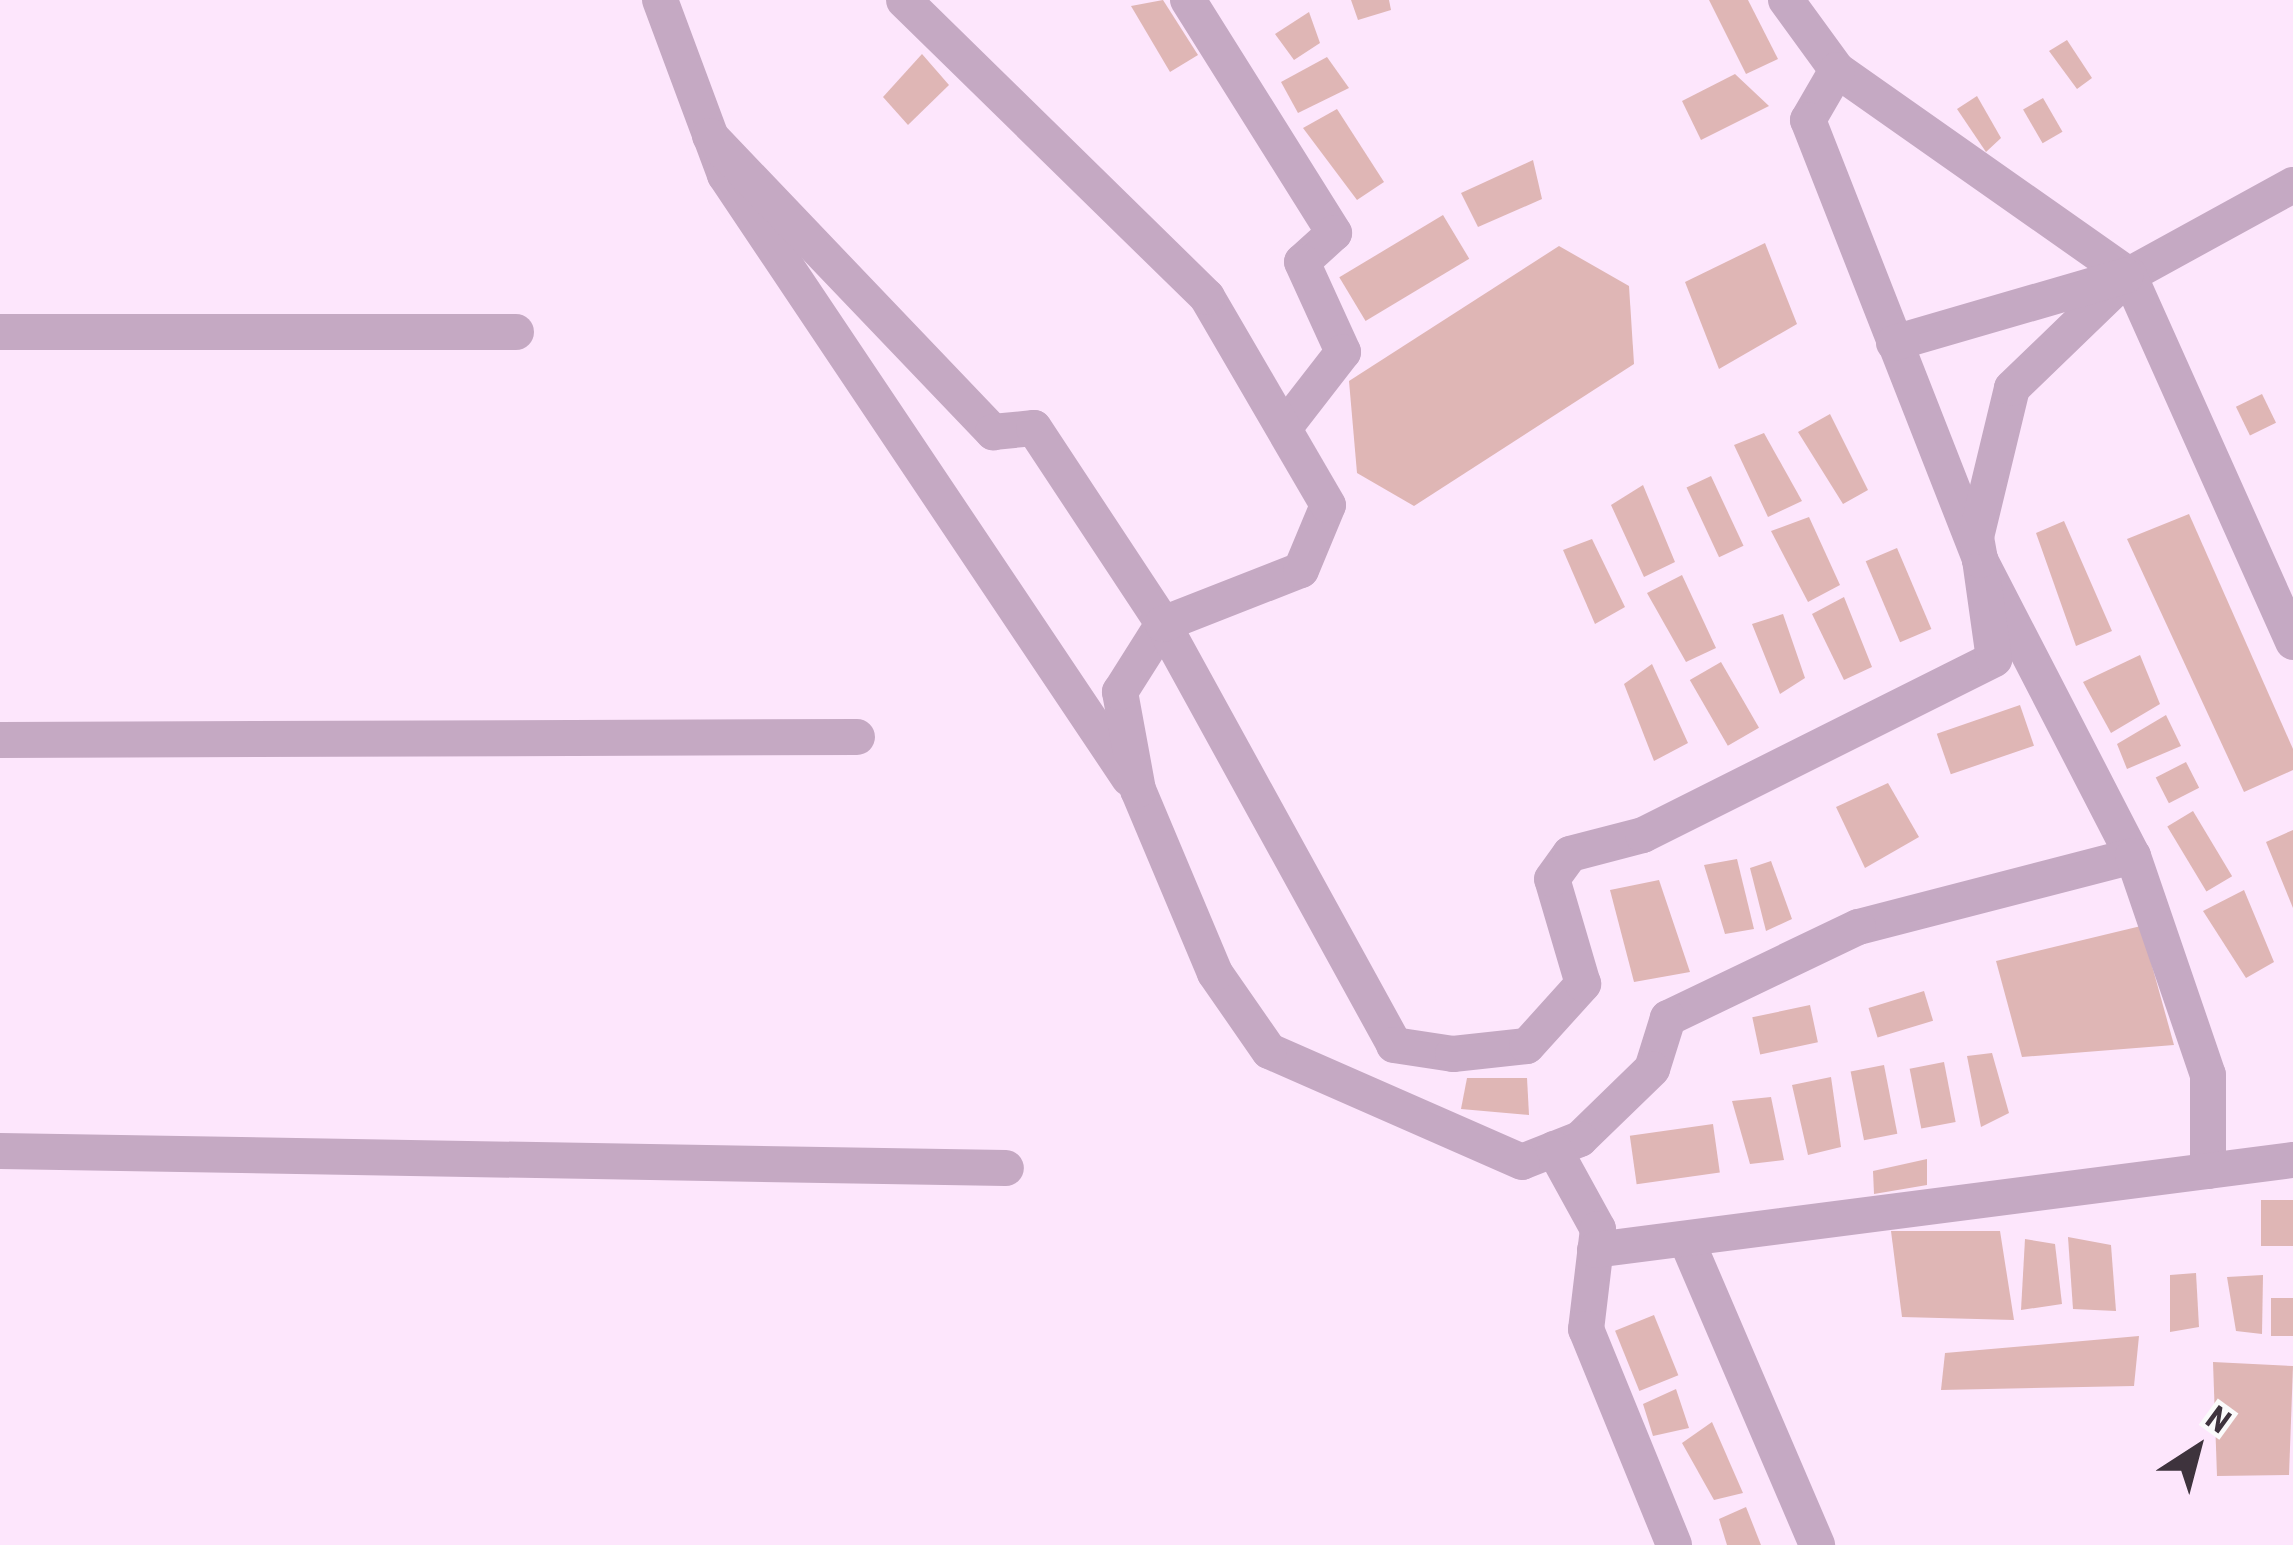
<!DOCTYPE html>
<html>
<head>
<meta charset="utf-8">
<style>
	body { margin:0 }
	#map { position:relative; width:2293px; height:1545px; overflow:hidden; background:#fde6fc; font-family:"Roboto Condensed",sans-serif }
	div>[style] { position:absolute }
	.building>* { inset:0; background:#dfb6b5; transform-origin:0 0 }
	.minor>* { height:36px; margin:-18px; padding:0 18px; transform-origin:18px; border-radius:18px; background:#c5a9c3 }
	span { translate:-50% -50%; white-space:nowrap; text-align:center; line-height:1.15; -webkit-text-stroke:10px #fbfbfb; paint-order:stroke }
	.north { position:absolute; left:2137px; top:1389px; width:120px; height:120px; -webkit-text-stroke:9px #fbfbfb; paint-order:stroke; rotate:36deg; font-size:33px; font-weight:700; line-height:48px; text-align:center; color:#3e333d }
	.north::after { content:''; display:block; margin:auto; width:42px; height:54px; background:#3e333d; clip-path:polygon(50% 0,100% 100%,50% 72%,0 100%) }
</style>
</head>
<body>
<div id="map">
	<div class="building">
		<i style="clip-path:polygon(1163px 0,1198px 55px,1170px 72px,1131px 6px)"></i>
		<i style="clip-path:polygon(1351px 0,1389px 0,1391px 10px,1358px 20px)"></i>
		<i style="clip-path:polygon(1709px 0,1748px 0,1778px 59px,1746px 74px)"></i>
		<i style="clip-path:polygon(1309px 12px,1320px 43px,1294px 60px,1275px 34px)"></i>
		<i style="clip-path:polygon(2067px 40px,2092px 78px,2077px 89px,2049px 51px)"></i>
		<i style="clip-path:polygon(922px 54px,949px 85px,908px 125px,883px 97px)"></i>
		<i style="clip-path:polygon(1327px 57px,1349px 88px,1298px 113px,1281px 82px)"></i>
		<i style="clip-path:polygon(1735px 74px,1769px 106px,1701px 140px,1682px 101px)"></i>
		<i style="clip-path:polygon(1977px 96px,2001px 138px,1986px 152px,1957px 109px)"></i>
		<i style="left:2043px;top:98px;width:39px;height:23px;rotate:60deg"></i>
		<i style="clip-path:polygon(1337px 109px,1384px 182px,1357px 200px,1303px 128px)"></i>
		<i style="clip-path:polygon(1533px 160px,1542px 199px,1478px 227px,1461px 193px)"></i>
		<i style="left:1443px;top:215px;width:51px;height:121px;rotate:59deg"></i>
		<i style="clip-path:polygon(1765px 243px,1797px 324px,1719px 369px,1685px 282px)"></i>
		<i style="clip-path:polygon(1559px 246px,1629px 286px,1634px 364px,1414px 506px,1357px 473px,1349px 381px)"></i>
		<i style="left:2262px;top:394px;width:32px;height:29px;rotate:64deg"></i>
		<i style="clip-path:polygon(1830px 414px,1868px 490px,1843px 504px,1798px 432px)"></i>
		<i style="clip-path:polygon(1764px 433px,1802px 501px,1768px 517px,1734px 445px)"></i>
		<i style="left:1711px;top:476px;width:77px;height:27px;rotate:65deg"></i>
		<i style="clip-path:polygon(1643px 485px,1675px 562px,1644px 577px,1611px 505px)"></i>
		<i style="clip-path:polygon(2189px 514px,2293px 749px,2293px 770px,2244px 792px,2127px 539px)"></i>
		<i style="clip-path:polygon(1809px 517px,1840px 585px,1808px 602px,1771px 531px)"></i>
		<i style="clip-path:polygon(2064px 521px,2112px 631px,2076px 646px,2036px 533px)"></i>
		<i style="clip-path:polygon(1592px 539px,1625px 607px,1595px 624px,1563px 550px)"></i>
		<i style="left:1897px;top:548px;width:88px;height:34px;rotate:67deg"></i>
		<i style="clip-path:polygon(1682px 575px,1716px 648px,1686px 662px,1647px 593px)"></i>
		<i style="clip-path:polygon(1844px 597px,1872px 667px,1844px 680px,1812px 614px)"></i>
		<i style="clip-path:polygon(1783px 614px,1805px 678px,1780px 694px,1752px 624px)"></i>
		<i style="clip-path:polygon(2140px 655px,2160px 704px,2111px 733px,2083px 682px)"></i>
		<i style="left:1721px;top:662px;width:76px;height:36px;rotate:60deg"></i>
		<i style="clip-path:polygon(1652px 664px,1688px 743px,1654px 761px,1624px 684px)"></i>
		<i style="left:2020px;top:705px;width:43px;height:88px;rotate:71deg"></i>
		<i style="clip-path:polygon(2166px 715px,2181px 746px,2127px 769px,2117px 744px)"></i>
		<i style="left:2186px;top:762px;width:29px;height:34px;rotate:63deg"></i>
		<i style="clip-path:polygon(1888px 783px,1919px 837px,1865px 868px,1836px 807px)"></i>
		<i style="left:2193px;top:811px;width:76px;height:30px;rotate:59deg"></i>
		<i style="clip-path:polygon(2293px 830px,2293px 908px,2266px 842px)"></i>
		<i style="clip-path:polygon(1737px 859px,1754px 929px,1725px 934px,1704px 865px)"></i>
		<i style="clip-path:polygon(1771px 861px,1792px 919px,1766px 931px,1750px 868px)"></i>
		<i style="clip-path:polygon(1659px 880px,1690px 972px,1634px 982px,1610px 890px)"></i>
		<i style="clip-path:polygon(2244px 890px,2274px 962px,2246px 978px,2203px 911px)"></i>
		<i style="clip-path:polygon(2141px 926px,2174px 1045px,2022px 1057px,1996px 961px)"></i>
		<i style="left:1924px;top:991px;width:31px;height:58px;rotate:73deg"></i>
		<i style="left:1810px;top:1005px;width:38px;height:59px;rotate:78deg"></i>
		<i style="clip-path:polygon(1992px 1053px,2009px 1113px,1981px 1127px,1967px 1056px)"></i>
		<i style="left:1944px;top:1062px;width:61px;height:35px;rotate:79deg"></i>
		<i style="left:1884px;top:1065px;width:70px;height:34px;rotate:79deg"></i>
		<i style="clip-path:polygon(1831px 1077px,1841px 1147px,1808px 1155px,1792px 1085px)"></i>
		<i style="clip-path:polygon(1467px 1078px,1527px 1078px,1529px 1115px,1461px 1109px)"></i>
		<i style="clip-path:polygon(1771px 1097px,1784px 1160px,1750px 1164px,1732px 1101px)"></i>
		<i style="left:1713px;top:1124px;width:49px;height:84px;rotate:82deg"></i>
		<i style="clip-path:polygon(1927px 1159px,1927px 1185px,1874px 1194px,1873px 1171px)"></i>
		<i style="left:2293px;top:1200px;width:46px;height:32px;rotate:90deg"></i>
		<i style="clip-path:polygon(1891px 1231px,2000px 1231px,2014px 1320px,1902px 1317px)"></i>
		<i style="clip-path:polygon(2068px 1237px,2111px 1245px,2116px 1311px,2073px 1309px)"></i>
		<i style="clip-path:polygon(2025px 1239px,2055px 1244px,2062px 1304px,2021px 1310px)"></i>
		<i style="clip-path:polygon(2196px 1273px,2199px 1327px,2170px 1332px,2170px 1275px)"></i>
		<i style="clip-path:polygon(2263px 1275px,2262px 1334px,2236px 1331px,2227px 1277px)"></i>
		<i style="left:2271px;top:1298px;width:22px;height:38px"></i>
		<i style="left:1654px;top:1315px;width:65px;height:42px;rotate:68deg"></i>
		<i style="clip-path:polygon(2139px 1336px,2134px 1386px,1941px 1390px,1945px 1353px)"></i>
		<i style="clip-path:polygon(2213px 1362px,2293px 1366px,2289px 1475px,2217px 1476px)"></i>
		<i style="clip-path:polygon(1676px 1389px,1689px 1428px,1653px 1436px,1643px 1404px)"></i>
		<i style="clip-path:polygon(1712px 1422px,1743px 1493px,1714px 1500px,1682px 1443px)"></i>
		<i style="clip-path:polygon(1746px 1507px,1761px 1545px,1727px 1545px,1719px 1519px)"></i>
	</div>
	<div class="minor">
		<i style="left:660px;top:0;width:187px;rotate:69.6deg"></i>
		<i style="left:725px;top:175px;width:726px;rotate:56.18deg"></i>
		<i style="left:1188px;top:0;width:275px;rotate:57.9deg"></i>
		<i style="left:1334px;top:233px;width:43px;rotate:137.8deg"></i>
		<i style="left:1302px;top:262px;width:99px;rotate:65.5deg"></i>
		<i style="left:1343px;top:352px;width:96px;rotate:127.8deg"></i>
		<i style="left:1786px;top:0;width:87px;rotate:53.9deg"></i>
		<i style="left:1837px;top:70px;width:357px;rotate:35.1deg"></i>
		<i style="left:2129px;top:275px;width:187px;rotate:-28.8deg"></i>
		<i style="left:1837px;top:70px;width:58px;rotate:120.1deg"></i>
		<i style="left:1808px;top:120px;width:472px;rotate:68.6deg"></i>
		<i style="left:1980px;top:560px;width:333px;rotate:62.7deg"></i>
		<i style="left:2133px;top:856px;width:284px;rotate:165.5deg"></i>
		<i style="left:1858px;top:927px;width:211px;rotate:154.4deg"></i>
		<i style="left:1668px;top:1018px;width:53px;rotate:107.4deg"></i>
		<i style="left:1652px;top:1069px;width:100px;rotate:135.8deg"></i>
		<i style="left:1580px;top:1139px;width:62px;rotate:158.4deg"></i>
		<i style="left:1522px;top:1162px;width:276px;rotate:-156.3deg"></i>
		<i style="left:1269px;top:1051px;width:95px;rotate:-124.7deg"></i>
		<i style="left:1215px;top:973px;width:199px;rotate:-112.8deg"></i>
		<i style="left:1138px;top:790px;width:100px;rotate:-100.4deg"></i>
		<i style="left:1120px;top:692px;width:80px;rotate:-57.7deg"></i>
		<i style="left:1163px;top:624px;width:480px;rotate:61.2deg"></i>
		<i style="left:1394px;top:1045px;width:60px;rotate:8.7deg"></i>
		<i style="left:1453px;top:1054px;width:74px;rotate:-6.2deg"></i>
		<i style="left:1527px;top:1046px;width:84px;rotate:-47.9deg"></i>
		<i style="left:1583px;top:984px;width:109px;rotate:-106.4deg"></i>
		<i style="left:1552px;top:879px;width:31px;rotate:-54deg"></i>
		<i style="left:1570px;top:854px;width:75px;rotate:-14.6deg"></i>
		<i style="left:1643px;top:835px;width:393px;rotate:-26.6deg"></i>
		<i style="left:1994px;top:659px;width:100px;rotate:-98deg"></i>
		<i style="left:1980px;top:560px;width:23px;rotate:-100deg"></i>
		<i style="left:1976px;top:537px;width:153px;rotate:-76.4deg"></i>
		<i style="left:2012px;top:388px;width:163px;rotate:-44deg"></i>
		<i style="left:710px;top:136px;width:410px;rotate:46.3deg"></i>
		<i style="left:993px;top:432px;width:41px;rotate:-5.6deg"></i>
		<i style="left:1034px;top:428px;width:235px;rotate:56.6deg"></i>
		<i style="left:1163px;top:624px;width:148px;rotate:-21.4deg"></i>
		<i style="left:1301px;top:570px;width:70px;rotate:-67.4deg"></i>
		<i style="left:1328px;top:505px;width:241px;rotate:-120.2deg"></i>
		<i style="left:1207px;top:297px;width:424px;rotate:-135.6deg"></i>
		<i style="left:2129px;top:275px;width:402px;rotate:65.9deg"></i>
		<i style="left:0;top:332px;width:516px"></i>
		<i style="left:1894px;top:343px;width:241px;rotate:-16.2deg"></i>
		<i style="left:0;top:740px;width:857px;rotate:-0.2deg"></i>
		<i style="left:2133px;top:856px;width:231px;rotate:71.1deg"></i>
		<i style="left:2208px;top:1075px;width:96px;rotate:90deg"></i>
		<i style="left:1554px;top:1149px;width:91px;rotate:61.2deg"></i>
		<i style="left:1598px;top:1229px;width:101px;rotate:96.8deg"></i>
		<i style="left:1586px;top:1329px;width:233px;rotate:67.8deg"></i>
		<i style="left:0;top:1151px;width:1006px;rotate:0.97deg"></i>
		<i style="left:1686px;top:1239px;width:333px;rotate:66.8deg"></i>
		<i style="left:1595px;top:1250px;width:704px;rotate:-7.35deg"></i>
	</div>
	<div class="north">N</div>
</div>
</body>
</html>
